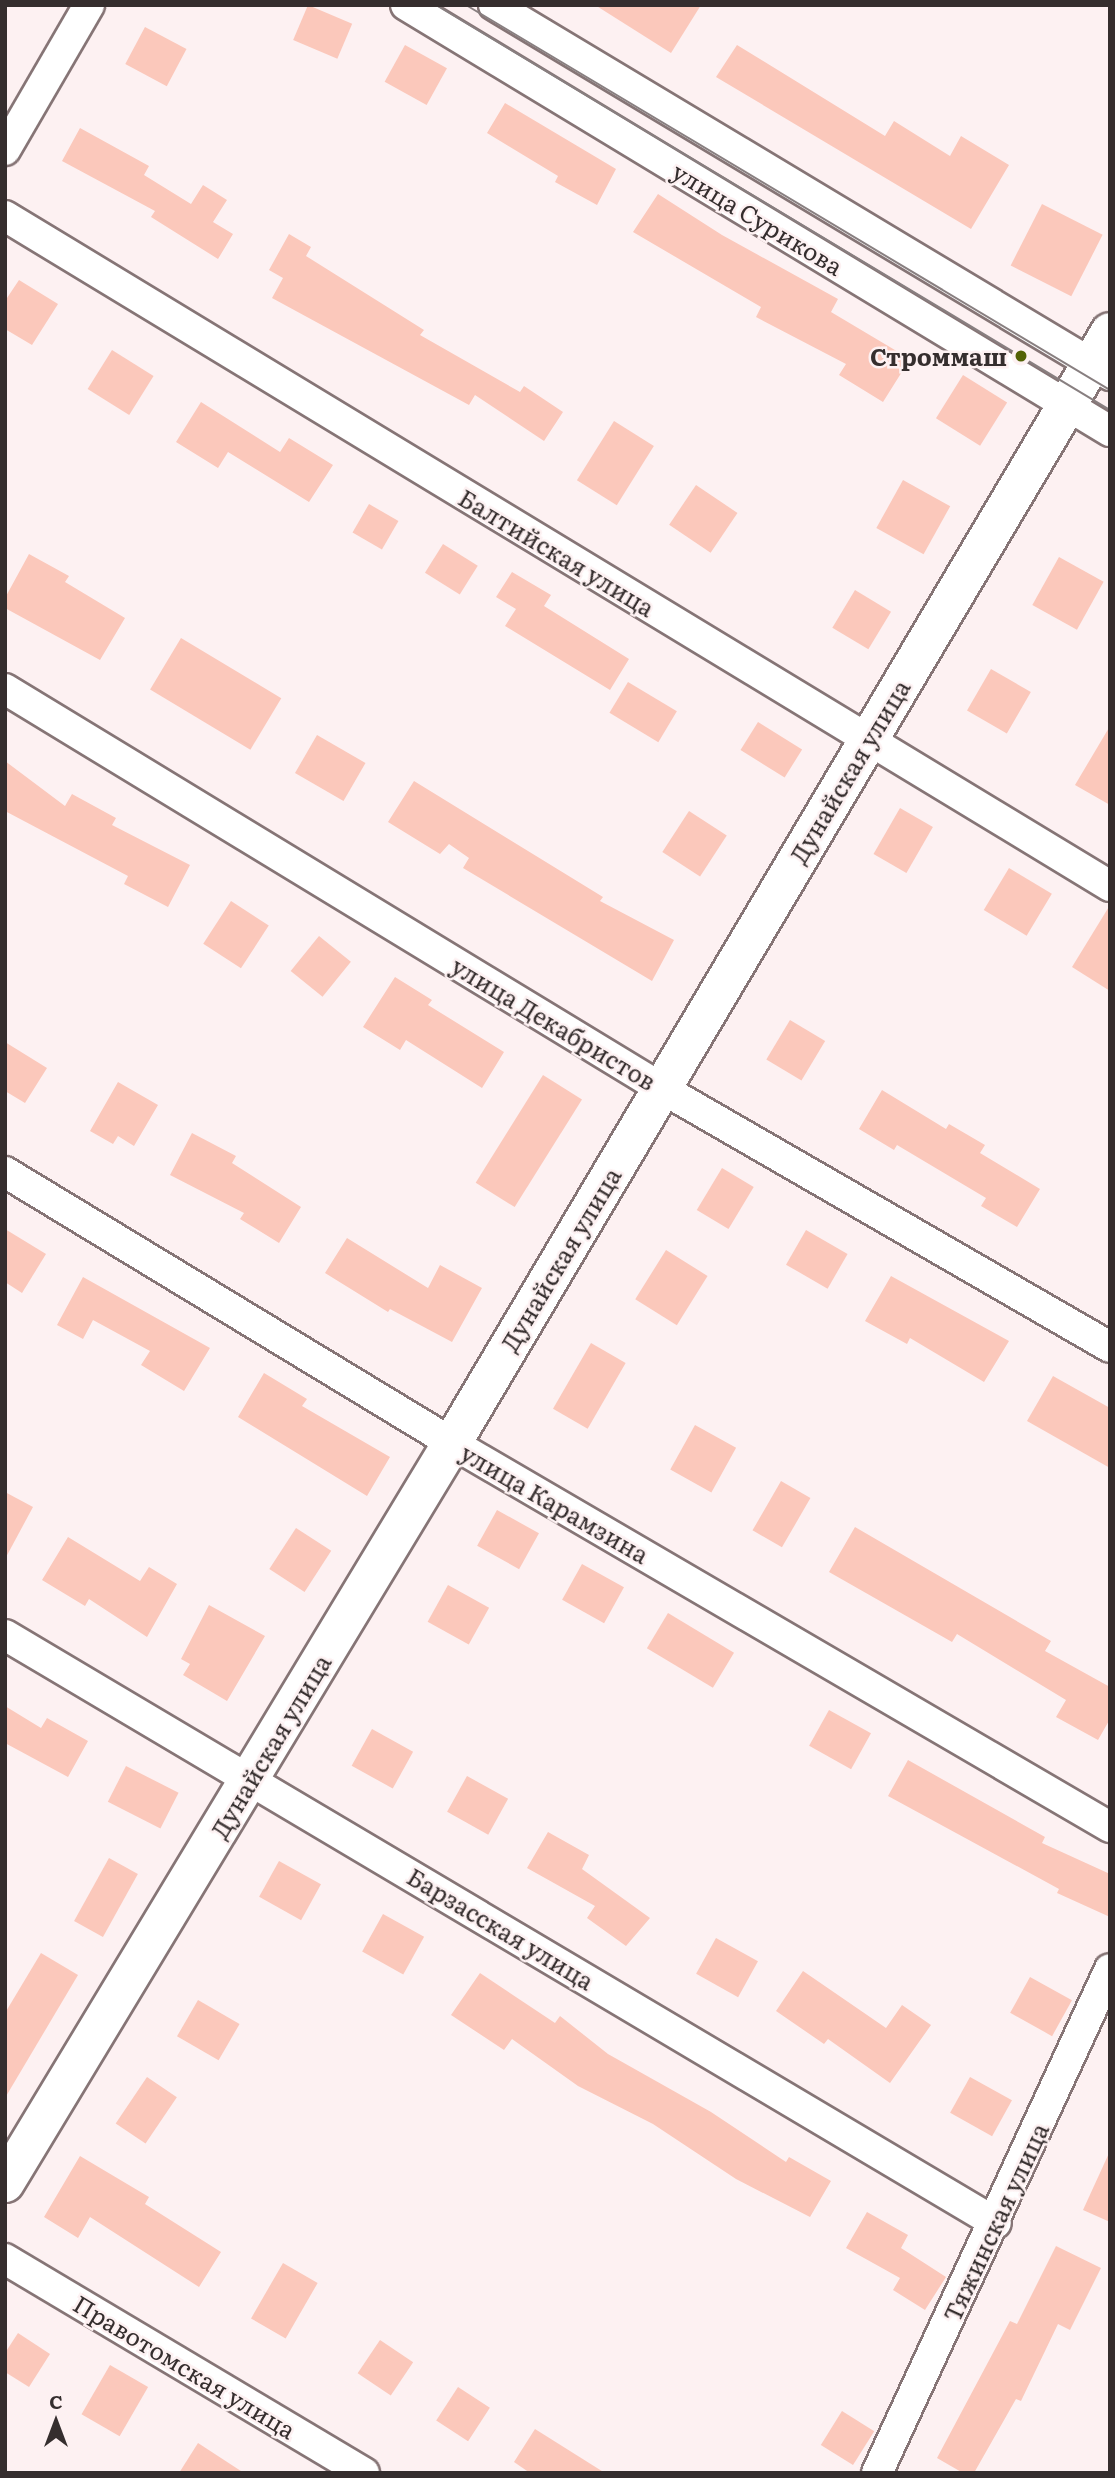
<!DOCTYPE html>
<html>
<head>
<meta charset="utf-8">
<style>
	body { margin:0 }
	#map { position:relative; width:1115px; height:2478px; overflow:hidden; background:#fdf1f2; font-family:Literata,serif }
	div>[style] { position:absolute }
	.building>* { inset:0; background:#fbc8bb; transform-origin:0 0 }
	.roads { filter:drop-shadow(2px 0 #867576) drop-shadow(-2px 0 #867576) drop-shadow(0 2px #867576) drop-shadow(0 -2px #867576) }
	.minor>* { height:30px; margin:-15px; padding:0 15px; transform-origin:15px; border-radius:15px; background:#fff }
	.tertiary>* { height:38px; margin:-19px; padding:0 19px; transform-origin:19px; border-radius:19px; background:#fff }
	.tram>* { height:2px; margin:-1px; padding:0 1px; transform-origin:1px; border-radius:1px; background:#887f80 }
	.dots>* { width:19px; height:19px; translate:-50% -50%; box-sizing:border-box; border:4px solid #fdf1f2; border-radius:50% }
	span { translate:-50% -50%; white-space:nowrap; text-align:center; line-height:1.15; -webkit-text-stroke:5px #fdf1f2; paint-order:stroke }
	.street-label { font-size:24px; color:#352e2e }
	.poi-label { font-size:24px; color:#352e2e; font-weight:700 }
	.right { translate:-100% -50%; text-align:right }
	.frame { position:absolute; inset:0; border:7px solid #352e2e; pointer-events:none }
	.north { position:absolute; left:21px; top:2387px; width:70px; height:70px; -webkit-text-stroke:5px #fdf1f2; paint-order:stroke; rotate:0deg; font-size:19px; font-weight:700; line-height:28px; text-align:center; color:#352e2e }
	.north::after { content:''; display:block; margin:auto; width:24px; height:32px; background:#352e2e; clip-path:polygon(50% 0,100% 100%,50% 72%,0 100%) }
</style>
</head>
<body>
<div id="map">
	<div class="building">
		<i style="left:308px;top:5px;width:48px;height:38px;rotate:23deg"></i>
		<i style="clip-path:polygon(595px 5px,701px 5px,671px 53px)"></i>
		<i style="left:145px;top:27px;width:47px;height:42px;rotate:28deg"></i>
		<i style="left:405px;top:45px;width:48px;height:42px;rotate:29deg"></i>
		<i style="clip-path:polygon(737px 45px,885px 136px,894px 121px,950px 156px,961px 136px,1009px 165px,971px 229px,716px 77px)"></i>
		<i style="clip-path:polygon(505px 103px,616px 169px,597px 205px,555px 182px,558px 176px,487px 133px)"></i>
		<i style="clip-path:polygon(80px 128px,149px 166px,144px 175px,191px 204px,203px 185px,227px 200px,213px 222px,233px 234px,218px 259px,151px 217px,155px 211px,62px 161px)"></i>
		<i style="clip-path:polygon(658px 194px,722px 235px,838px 299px,831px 312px,910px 359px,883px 402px,839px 375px,846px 364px,756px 317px,761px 307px,633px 232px)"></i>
		<i style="left:1042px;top:204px;width:68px;height:69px;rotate:27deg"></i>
		<i style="clip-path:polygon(289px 234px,311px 247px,306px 256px,424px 330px,420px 335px,520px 392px,524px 386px,563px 412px,544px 441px,475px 395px,469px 405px,272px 298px,283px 278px,269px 270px)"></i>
		<i style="clip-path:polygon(19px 280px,58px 304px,32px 345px,5px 329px,5px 301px)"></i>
		<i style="left:112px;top:350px;width:49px;height:46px;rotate:32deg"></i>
		<i style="left:963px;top:375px;width:52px;height:51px;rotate:32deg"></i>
		<i style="clip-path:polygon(201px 402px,280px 452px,289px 438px,333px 465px,309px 502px,228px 452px,218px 468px,176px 442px)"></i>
		<i style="left:614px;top:421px;width:47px;height:70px;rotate:32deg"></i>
		<i style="left:903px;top:480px;width:54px;height:55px;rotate:29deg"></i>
		<i style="left:696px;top:485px;width:50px;height:48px;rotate:34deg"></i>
		<i style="left:369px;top:504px;width:34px;height:33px;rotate:30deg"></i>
		<i style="left:443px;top:544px;width:41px;height:34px;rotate:32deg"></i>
		<i style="clip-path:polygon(29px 554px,69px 576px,65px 582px,125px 618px,100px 660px,5px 608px,5px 598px)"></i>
		<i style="left:1059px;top:557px;width:51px;height:55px;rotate:29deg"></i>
		<i style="clip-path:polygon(512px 572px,551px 595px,544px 606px,629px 659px,610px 690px,505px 626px,516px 609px,496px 597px)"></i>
		<i style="left:855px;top:590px;width:42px;height:44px;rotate:31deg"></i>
		<i style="left:181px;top:638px;width:117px;height:60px;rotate:31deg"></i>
		<i style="left:991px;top:669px;width:46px;height:48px;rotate:30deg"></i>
		<i style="left:628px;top:682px;width:57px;height:36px;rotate:31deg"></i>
		<i style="left:758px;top:722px;width:52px;height:33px;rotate:32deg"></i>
		<i style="clip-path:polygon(1110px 726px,1110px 805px,1075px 785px)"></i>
		<i style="left:317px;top:735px;width:56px;height:44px;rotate:30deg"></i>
		<i style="clip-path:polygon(5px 761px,65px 806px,72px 794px,116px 818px,112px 825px,190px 865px,168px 907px,124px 884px,128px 876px,5px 811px)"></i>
		<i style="clip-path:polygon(414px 781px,603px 897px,600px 901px,674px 940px,652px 981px,463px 868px,469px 858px,449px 844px,440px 854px,388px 822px)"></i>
		<i style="left:900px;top:808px;width:38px;height:53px;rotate:30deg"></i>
		<i style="left:689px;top:811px;width:45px;height:49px;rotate:33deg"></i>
		<i style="left:1009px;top:868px;width:50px;height:49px;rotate:31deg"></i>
		<i style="left:231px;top:901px;width:45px;height:51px;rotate:33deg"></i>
		<i style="clip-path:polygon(1110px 905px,1110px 991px,1072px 967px)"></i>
		<i style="left:319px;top:936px;width:41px;height:45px;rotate:39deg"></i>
		<i style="clip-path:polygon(395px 977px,432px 1000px,428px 1005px,504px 1052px,482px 1088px,406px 1040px,400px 1050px,363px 1027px)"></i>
		<i style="left:790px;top:1020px;width:41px;height:46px;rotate:31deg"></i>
		<i style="clip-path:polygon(5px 1042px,47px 1068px,25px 1103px,5px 1091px)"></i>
		<i style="left:543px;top:1075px;width:46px;height:127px;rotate:32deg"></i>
		<i style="clip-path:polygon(118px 1082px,158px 1105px,134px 1146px,118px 1136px,113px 1144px,90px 1131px)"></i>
		<i style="clip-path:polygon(882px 1090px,946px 1129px,949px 1124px,985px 1145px,980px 1153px,1040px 1189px,1017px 1227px,981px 1206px,986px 1198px,897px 1145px,894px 1150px,859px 1129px)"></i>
		<i style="clip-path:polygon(192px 1133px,236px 1156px,232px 1163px,301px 1207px,279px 1243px,240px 1219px,244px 1213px,170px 1175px)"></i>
		<i style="left:722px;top:1168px;width:37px;height:49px;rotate:31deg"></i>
		<i style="clip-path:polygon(5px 1229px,46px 1254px,22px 1293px,5px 1282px)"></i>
		<i style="left:806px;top:1230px;width:48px;height:40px;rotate:30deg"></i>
		<i style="clip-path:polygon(347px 1238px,428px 1288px,440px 1265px,482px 1288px,452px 1342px,390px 1309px,388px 1312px,325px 1273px)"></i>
		<i style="left:666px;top:1250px;width:49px;height:58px;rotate:32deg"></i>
		<i style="clip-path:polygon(891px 1276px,1009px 1341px,984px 1382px,910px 1338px,907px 1344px,865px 1321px)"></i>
		<i style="clip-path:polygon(83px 1277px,210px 1348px,184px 1391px,141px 1365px,150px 1351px,93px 1320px,83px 1339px,57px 1325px)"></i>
		<i style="left:591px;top:1343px;width:40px;height:76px;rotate:30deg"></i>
		<i style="clip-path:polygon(264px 1373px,307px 1399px,302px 1406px,390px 1457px,367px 1496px,238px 1417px)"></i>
		<i style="clip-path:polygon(1053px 1376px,1110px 1408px,1110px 1468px,1027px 1421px)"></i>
		<i style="left:695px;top:1425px;width:47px;height:51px;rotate:29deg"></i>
		<i style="left:781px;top:1481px;width:34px;height:57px;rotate:30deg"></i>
		<i style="clip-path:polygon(5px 1492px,33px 1507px,5px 1559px)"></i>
		<i style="left:497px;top:1510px;width:48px;height:41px;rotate:29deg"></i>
		<i style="clip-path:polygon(855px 1527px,1051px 1641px,1045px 1651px,1110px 1687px,1110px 1719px,1098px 1740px,1056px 1717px,1066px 1700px,957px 1634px,952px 1642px,829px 1572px)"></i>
		<i style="left:296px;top:1528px;width:42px;height:49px;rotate:33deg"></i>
		<i style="clip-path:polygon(68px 1537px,140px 1581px,149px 1567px,177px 1584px,147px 1637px,89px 1599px,85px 1606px,42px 1580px)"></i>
		<i style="left:582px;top:1564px;width:48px;height:41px;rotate:29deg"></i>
		<i style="left:448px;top:1585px;width:47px;height:42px;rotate:29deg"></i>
		<i style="clip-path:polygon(209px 1605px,265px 1636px,227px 1701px,183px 1675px,190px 1664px,181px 1659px)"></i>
		<i style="left:668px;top:1613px;width:77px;height:41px;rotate:31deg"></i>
		<i style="clip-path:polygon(5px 1706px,41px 1728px,47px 1718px,88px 1741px,68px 1777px,5px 1743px)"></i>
		<i style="left:829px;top:1710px;width:48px;height:41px;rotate:29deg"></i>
		<i style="left:372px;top:1729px;width:47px;height:42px;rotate:29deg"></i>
		<i style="clip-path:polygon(908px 1760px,1045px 1837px,1042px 1843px,1110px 1874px,1110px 1917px,1057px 1893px,1059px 1889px,888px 1796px)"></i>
		<i style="left:126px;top:1766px;width:59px;height:40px;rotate:27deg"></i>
		<i style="left:467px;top:1776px;width:47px;height:41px;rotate:29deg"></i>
		<i style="clip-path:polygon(548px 1832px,589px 1855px,582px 1869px,650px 1918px,626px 1946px,587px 1918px,595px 1906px,527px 1868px)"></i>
		<i style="left:109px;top:1858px;width:33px;height:72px;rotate:29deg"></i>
		<i style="left:279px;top:1861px;width:48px;height:41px;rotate:29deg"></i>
		<i style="left:383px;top:1914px;width:47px;height:43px;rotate:29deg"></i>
		<i style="left:716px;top:1938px;width:48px;height:41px;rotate:29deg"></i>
		<i style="clip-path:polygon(41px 1953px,78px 1975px,5px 2098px,5px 2013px)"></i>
		<i style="clip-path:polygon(803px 1971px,886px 2028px,902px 2005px,931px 2025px,890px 2083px,828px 2039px,824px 2044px,776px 2011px)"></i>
		<i style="clip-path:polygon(480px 1973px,555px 2023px,560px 2016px,608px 2054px,711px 2112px,786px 2162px,789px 2157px,831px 2181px,810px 2217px,736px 2179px,653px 2124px,578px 2086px,512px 2039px,504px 2050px,451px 2015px)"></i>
		<i style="left:1030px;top:1977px;width:48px;height:41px;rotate:29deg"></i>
		<i style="left:198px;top:2000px;width:48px;height:42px;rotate:30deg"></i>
		<i style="left:147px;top:2077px;width:36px;height:56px;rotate:34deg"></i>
		<i style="left:970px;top:2077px;width:48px;height:41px;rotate:29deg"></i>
		<i style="clip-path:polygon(1110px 2151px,1110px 2222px,1083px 2210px)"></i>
		<i style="clip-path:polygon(80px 2156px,149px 2197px,145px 2204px,221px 2252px,199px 2287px,90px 2217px,78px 2238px,44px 2217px)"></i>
		<i style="clip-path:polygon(867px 2212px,908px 2235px,901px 2248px,946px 2277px,925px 2310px,893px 2290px,900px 2278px,846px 2248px)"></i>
		<i style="clip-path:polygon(1056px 2246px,1101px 2268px,1070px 2330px,1058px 2324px,1021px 2401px,1016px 2399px,974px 2473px,963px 2473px,937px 2458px,1010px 2321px,1017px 2324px)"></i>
		<i style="left:283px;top:2263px;width:40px;height:64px;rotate:30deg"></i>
		<i style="clip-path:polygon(18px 2333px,50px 2354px,29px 2387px,5px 2372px,5px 2353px)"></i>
		<i style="left:380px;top:2340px;width:40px;height:40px;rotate:34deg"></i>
		<i style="left:110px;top:2365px;width:44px;height:57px;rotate:30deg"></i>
		<i style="left:458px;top:2387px;width:38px;height:40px;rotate:33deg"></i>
		<i style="left:842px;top:2411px;width:38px;height:40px;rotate:32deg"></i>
		<i style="clip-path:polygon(535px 2429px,605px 2473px,530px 2473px,514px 2462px)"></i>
		<i style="clip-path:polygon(198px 2443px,244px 2473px,179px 2473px)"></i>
	</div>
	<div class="roads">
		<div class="minor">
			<i style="left:406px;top:5px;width:823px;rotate:31.18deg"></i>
			<i style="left:494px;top:5px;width:719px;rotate:30.99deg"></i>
			<i style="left:5px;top:150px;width:168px;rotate:-59.9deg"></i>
			<i style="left:5px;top:216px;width:1292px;rotate:31.23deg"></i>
			<i style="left:5px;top:689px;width:768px;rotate:31.31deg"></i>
			<i style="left:661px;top:1088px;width:518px;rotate:29.98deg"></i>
			<i style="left:5px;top:1172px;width:523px;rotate:31.23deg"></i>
			<i style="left:452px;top:1443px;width:762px;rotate:30.27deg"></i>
			<i style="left:5px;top:1635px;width:1152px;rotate:30.68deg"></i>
			<i style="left:5px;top:2259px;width:418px;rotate:30.8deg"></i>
			<i style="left:877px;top:2473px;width:555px;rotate:-65.19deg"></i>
		</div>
		<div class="tertiary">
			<i style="left:5px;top:2183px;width:865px;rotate:-58.87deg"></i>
			<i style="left:452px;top:1443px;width:1291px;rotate:-59.36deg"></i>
		</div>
	</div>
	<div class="tram">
		<i style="left:436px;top:5px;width:786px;rotate:31deg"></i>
		<i style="left:466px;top:5px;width:750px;rotate:30.87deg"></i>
	</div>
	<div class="dots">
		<i style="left:1021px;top:356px;background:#536205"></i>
	</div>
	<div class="street-label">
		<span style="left:758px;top:218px;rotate:31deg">улица Сурикова</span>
		<span style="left:557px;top:552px;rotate:31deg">Балтийская улица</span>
		<span style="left:849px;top:771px;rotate:-59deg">Дунайская улица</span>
		<span style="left:554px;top:1023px;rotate:31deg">улица Декабристов</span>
		<span style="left:560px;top:1259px;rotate:-59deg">Дунайская улица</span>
		<span style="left:555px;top:1503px;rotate:30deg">улица Карамзина</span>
		<span style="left:270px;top:1746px;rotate:-59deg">Дунайская улица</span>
		<span style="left:501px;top:1928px;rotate:31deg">Барзасская улица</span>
		<span style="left:995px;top:2222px;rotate:-65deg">Тяжинская улица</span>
		<span style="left:185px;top:2366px;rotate:31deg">Правотомская улица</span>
	</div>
	<div class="poi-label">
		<span class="right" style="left:1007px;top:356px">Строммаш</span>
	</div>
	<div class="frame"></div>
	<div class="north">С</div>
</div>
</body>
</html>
